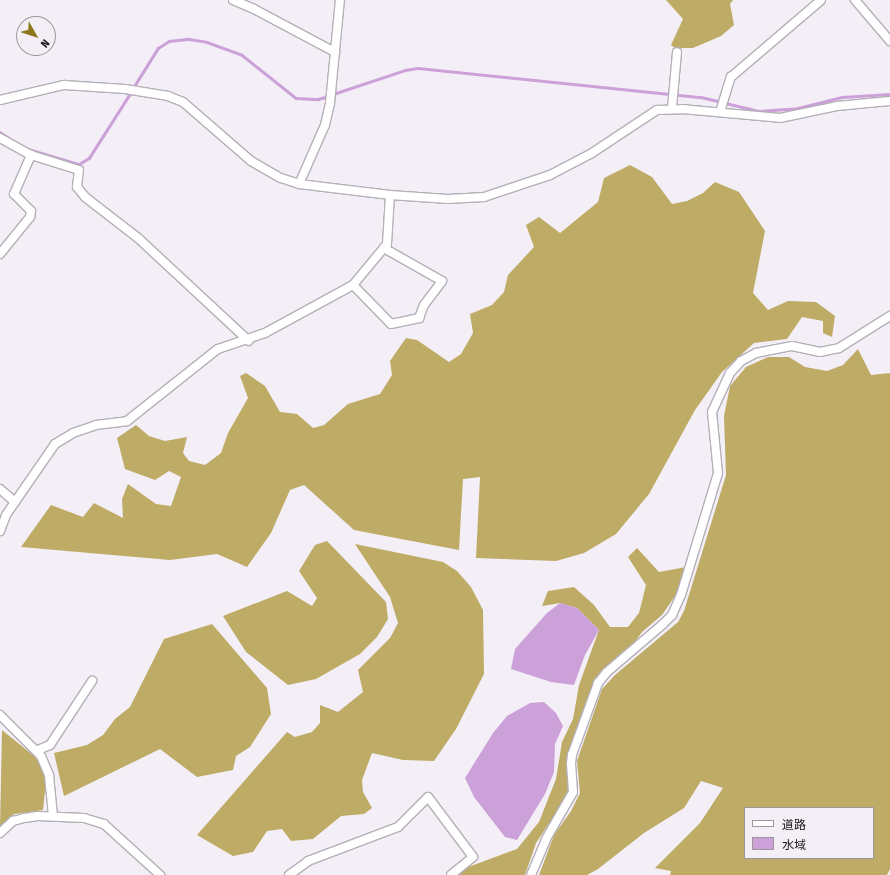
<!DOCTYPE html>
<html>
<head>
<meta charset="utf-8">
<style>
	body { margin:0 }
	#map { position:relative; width:890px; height:875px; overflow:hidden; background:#f4eef6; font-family:"Fira Sans Condensed","Noto Sans JP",sans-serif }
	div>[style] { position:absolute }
	.forest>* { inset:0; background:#beac66 }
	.water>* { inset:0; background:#cca0d9 }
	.stream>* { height:2.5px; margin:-1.25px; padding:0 1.25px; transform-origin:1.25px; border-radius:1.25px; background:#cca0d9 }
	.roads { filter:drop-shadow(1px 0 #b5afb7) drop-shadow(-1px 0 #b5afb7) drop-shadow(0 1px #b5afb7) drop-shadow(0 -1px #b5afb7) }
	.minor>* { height:8px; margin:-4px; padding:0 4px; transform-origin:4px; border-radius:4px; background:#fff }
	span { translate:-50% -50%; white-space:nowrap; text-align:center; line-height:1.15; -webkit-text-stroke:3px #f4eef6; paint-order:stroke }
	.legend { position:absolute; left:744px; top:807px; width:130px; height:52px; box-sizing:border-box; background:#f4eef6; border:1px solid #9c979d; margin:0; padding:5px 7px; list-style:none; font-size:12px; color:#181518 }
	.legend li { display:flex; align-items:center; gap:8px; height:20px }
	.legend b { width:20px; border:1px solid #9c979d }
	.north { position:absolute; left:16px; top:16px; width:40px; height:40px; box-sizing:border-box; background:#f4eef6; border:1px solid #9c979d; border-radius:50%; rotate:129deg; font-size:11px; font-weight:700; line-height:16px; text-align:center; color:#181518 }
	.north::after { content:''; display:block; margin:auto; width:14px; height:18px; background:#8c771b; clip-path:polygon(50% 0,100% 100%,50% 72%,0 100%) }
</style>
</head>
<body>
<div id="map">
	<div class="forest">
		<i style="clip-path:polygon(666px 0,733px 0,730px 4px,734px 25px,721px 36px,693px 48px,675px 48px,671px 45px,683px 19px)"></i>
		<i style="clip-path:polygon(630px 165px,652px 177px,672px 204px,687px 201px,703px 193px,715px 182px,739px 192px,765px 231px,753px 293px,768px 310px,788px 301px,816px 302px,835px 316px,832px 337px,823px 333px,823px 321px,802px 317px,787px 339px,754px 343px,722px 372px,695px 410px,649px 494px,616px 534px,584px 553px,556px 561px,476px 558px,480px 477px,463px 479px,459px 550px,354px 530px,304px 485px,290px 490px,271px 533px,247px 567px,217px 554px,170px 560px,21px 547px,51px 505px,83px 517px,94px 503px,123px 518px,122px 499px,128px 484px,156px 504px,171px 506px,181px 477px,169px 471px,155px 480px,125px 469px,117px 438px,136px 425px,149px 436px,165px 441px,187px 437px,183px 453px,189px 461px,205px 465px,221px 453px,228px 433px,248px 398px,240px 376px,246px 373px,265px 386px,280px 412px,297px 414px,313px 428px,324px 425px,348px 404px,380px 394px,392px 375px,390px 361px,406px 338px,417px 340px,449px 362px,461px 354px,473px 333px,470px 314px,492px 305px,504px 292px,508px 275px,534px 247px,526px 225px,539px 217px,560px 233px,598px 202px,604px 178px)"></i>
		<i style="clip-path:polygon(evenodd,858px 349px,871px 375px,890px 373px,890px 869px,887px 875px,670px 875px,671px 871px,655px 868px,700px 823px,723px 788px,701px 781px,684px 808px,644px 833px,598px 869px,587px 875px,539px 875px,554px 835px,571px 811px,580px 793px,577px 761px,602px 689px,615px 675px,678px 622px,684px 611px,726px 475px,724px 416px,730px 386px,746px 367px,768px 357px,789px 357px,805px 367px,827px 371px,843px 365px,858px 349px,745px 808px,873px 808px,873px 858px,745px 858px,745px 808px)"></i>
		<i style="clip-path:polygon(327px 541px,386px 602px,388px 619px,377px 637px,360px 654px,316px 679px,288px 685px,246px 652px,223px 616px,287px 591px,312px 606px,317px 598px,299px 571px,315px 545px)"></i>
		<i style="clip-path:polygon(355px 544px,443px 562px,457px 571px,471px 587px,483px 610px,484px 674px,456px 729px,434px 761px,403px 760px,372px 753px,362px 780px,363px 792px,372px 808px,364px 814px,341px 816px,313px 839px,291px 841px,282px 829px,267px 831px,253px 852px,233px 856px,197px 835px,287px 732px,295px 737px,312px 732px,320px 723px,320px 705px,338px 712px,363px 692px,358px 670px,390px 638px,398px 623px,390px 597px)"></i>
		<i style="clip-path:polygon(637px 548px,659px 572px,686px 567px,675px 596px,662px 615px,642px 632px,627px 653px,594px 679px,567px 765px,569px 793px,536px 843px,525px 875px,459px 875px,463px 869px,517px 849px,539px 822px,556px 779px,562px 742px,573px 719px,579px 685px,599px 630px,577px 608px,560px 603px,542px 606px,548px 591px,574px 587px,594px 605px,610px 627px,628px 627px,639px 613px,646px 585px,628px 557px)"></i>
		<i style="clip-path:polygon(212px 624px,267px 688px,271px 714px,250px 747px,236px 756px,233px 770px,197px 777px,160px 749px,64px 796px,54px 753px,87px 745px,103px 735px,115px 719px,130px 707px,164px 639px)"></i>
		<i style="clip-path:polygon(2px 730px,34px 756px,47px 773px,43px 810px,14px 814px,0 827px)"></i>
	</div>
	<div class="water">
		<i style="clip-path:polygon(560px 603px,577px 608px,599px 630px,585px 655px,574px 685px,551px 682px,511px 669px,515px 649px,547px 613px)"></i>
		<i style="clip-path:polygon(544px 702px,556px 713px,563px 726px,555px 744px,554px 772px,545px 794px,517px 840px,505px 837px,474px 797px,465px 778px,493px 733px,507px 716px,530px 703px)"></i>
	</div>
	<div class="stream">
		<i style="left:133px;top:88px;width:47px;rotate:-58deg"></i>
		<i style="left:158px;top:48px;width:13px;rotate:-32deg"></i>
		<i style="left:169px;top:41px;width:20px;rotate:-6deg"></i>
		<i style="left:189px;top:39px;width:18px;rotate:9deg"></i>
		<i style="left:207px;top:42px;width:37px;rotate:20deg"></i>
		<i style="left:242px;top:55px;width:69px;rotate:38.5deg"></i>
		<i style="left:296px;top:98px;width:22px;rotate:3deg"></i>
		<i style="left:318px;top:99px;width:11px;rotate:-15deg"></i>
		<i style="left:333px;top:94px;width:76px;rotate:-18.4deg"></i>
		<i style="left:405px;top:70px;width:13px;rotate:-9deg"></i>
		<i style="left:418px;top:68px;width:284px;rotate:5.9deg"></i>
		<i style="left:701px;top:97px;width:60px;rotate:13.6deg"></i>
		<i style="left:759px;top:111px;width:39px;rotate:-4deg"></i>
		<i style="left:798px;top:108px;width:45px;rotate:-14deg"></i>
		<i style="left:842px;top:97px;width:48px;rotate:-3.6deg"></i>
		<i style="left:0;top:132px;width:18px;rotate:34deg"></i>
		<i style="left:28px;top:149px;width:53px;rotate:16.4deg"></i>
		<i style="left:79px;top:164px;width:12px;rotate:-31deg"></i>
		<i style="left:89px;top:158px;width:78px;rotate:-57.5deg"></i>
	</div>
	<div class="roads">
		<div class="minor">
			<i style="left:233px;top:0;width:23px;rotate:23deg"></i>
			<i style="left:254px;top:9px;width:92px;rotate:28deg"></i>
			<i style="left:855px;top:0;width:54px;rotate:49.5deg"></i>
			<i style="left:0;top:100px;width:66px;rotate:-13.2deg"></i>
			<i style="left:64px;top:85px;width:61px;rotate:3.8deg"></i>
			<i style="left:125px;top:89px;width:44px;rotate:9.2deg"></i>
			<i style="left:168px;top:96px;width:16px;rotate:22deg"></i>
			<i style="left:183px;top:102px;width:90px;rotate:40.9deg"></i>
			<i style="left:251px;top:161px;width:34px;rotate:30deg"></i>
			<i style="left:281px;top:178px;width:19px;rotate:18deg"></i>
			<i style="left:299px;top:184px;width:92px;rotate:6.9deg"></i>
			<i style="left:390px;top:195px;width:58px;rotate:3.9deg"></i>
			<i style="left:448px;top:199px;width:36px;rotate:-3deg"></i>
			<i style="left:484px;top:197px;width:70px;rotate:-18.4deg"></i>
			<i style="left:550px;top:175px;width:47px;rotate:-27.6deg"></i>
			<i style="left:592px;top:153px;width:78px;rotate:-33.5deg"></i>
			<i style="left:657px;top:110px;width:25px;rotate:-2deg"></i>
			<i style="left:682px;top:109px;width:98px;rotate:5.2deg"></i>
			<i style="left:780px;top:118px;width:58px;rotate:-11.9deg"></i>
			<i style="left:837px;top:106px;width:53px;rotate:-5.4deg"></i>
			<i style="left:672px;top:108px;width:56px;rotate:-84.9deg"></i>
			<i style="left:720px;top:112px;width:37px;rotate:-73deg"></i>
			<i style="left:731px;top:77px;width:118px;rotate:-40.5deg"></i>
			<i style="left:0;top:138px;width:35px;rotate:29deg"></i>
			<i style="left:31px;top:155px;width:50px;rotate:17.4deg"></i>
			<i style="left:79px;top:170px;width:17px;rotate:97deg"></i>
			<i style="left:77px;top:187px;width:13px;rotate:51deg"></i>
			<i style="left:85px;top:197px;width:67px;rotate:37.7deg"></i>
			<i style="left:138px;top:238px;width:151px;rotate:42.9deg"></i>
			<i style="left:299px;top:184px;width:64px;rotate:-66.2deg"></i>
			<i style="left:325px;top:125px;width:23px;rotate:-77deg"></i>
			<i style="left:330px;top:103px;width:103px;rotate:-84.5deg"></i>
			<i style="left:0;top:254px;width:48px;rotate:-51deg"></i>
			<i style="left:30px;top:217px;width:6px;rotate:-81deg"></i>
			<i style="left:31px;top:211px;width:24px;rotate:-135deg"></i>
			<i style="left:14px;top:194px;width:43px;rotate:-66.4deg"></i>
			<i style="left:353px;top:285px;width:54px;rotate:45.7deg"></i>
			<i style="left:391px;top:324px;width:29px;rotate:-12deg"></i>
			<i style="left:419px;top:318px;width:14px;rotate:-69deg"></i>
			<i style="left:424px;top:305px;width:30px;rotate:-53deg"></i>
			<i style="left:442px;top:281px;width:67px;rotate:-150.4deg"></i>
			<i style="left:0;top:489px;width:20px;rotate:41deg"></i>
			<i style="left:0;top:531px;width:17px;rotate:-69deg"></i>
			<i style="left:6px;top:515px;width:86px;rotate:-55.4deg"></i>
			<i style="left:55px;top:444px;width:21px;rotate:-31deg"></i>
			<i style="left:73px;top:433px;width:24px;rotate:-19deg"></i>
			<i style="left:96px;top:425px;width:31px;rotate:-7deg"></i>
			<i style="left:127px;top:421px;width:116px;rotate:-38.4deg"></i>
			<i style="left:218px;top:349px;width:50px;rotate:-18.8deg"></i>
			<i style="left:265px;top:333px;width:100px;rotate:-28.6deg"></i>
			<i style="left:353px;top:285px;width:53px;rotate:-50.3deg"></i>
			<i style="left:387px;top:244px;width:49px;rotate:-86.5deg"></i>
			<i style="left:0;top:715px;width:58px;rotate:45deg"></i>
			<i style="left:41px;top:756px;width:21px;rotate:67deg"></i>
			<i style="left:49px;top:775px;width:41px;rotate:84.4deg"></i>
			<i style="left:38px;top:750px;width:13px;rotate:-23deg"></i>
			<i style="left:50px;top:745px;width:77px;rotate:-56.7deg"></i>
			<i style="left:0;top:833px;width:18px;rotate:-43deg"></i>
			<i style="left:13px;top:821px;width:11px;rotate:-15deg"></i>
			<i style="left:24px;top:818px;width:14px;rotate:-8deg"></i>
			<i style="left:38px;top:816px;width:46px;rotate:2.5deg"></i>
			<i style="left:84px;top:818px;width:21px;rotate:17deg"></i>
			<i style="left:104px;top:824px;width:76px;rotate:42.3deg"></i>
			<i style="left:289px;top:875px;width:24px;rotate:-36deg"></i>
			<i style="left:308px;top:861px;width:96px;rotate:-20.7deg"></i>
			<i style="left:398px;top:827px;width:42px;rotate:-45deg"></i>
			<i style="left:428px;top:797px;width:75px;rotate:53.1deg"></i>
			<i style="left:473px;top:857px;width:28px;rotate:141deg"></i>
			<i style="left:531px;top:875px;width:39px;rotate:-67deg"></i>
			<i style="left:546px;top:839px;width:54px;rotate:-60.1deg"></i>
			<i style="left:573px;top:792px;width:28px;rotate:-94deg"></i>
			<i style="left:571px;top:764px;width:9px;rotate:-84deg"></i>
			<i style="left:572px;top:755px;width:77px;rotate:-70.1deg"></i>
			<i style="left:598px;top:683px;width:14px;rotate:-51deg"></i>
			<i style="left:607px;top:672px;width:74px;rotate:-40.6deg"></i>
			<i style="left:663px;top:624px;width:13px;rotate:-45deg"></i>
			<i style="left:672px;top:615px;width:22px;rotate:-66deg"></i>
			<i style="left:681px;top:595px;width:127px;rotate:-73.1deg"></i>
			<i style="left:718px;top:473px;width:61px;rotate:-95.6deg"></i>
			<i style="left:712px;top:412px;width:43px;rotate:-65.2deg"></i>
			<i style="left:730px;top:373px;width:16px;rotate:-47deg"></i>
			<i style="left:741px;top:361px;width:17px;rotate:-28deg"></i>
			<i style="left:756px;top:353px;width:37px;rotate:-11deg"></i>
			<i style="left:792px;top:346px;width:29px;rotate:12deg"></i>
			<i style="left:820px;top:352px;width:19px;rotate:-12deg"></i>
			<i style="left:839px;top:348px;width:60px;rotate:-32.1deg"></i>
		</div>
	</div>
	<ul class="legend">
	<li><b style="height:5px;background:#fff"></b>道路</li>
	<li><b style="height:11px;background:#cca0d9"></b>水域</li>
	</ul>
	<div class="north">N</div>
</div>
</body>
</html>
